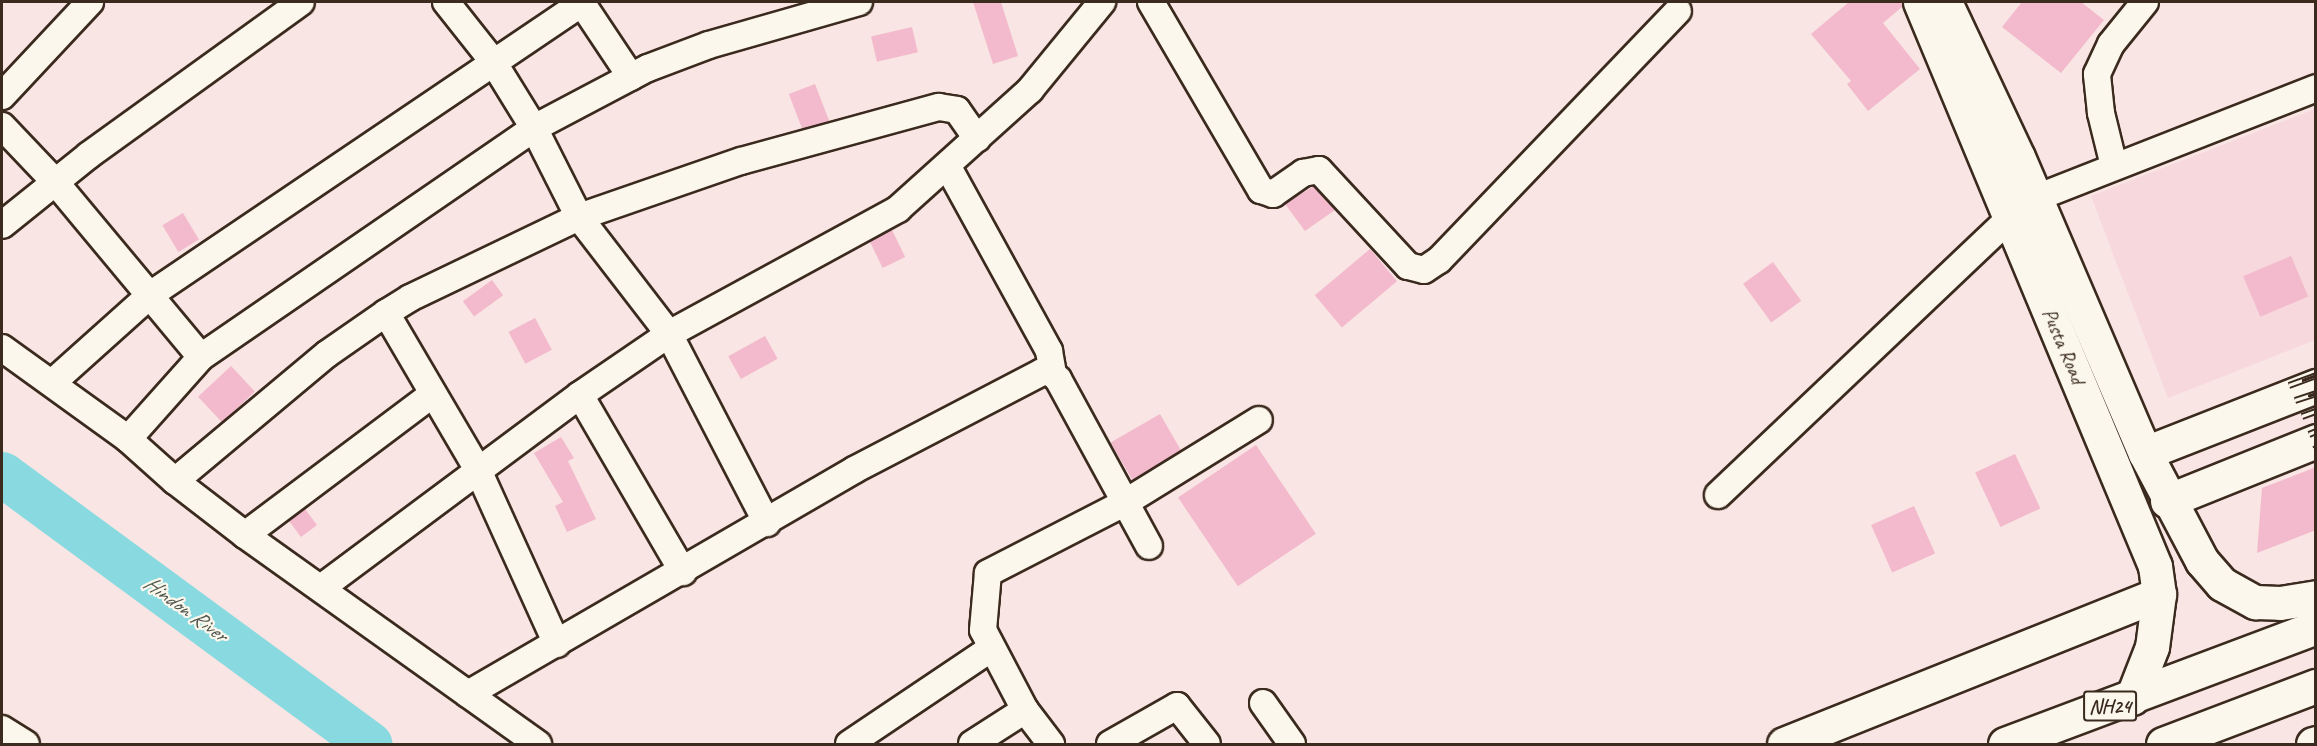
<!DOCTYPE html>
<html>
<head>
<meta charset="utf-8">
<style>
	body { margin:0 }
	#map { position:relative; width:2317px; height:746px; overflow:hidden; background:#f9e5e3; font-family:Caveat,sans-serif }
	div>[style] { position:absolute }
	.built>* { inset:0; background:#f7d8dc }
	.river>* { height:45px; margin:-22.5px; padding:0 22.5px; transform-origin:22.5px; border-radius:22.5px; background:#88dae0 }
	.building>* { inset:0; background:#f3bacd; transform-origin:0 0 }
	.roads { filter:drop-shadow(2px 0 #3b2a1e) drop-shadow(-2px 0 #3b2a1e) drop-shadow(0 2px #3b2a1e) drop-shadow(0 -2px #3b2a1e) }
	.street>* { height:26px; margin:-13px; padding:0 13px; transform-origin:13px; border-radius:13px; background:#fbf7ec }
	.secondary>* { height:33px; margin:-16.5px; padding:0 16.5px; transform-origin:16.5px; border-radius:16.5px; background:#fbf7ec }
	.primary>* { height:33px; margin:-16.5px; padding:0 16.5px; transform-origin:16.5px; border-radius:16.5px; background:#fbf7ec }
	.highway>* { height:33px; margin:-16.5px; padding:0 16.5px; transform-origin:16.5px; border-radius:16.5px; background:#fbf7ec }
	.rail>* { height:7px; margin-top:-3.5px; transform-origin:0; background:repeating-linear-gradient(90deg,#fbf7ec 0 14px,#3b2a1e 0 28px); box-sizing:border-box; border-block:2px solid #3b2a1e }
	span { translate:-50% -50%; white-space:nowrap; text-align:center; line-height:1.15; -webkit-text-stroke:4.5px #fbf7ec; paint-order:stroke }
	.shield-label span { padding:2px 4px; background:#fbf7ec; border:2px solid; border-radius:4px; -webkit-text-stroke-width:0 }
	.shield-label { font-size:20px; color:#3b2a1e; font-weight:700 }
	.street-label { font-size:21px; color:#3b2a1e }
	.water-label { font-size:22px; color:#4e564e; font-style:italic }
	.frame { position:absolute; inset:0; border:3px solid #3b2a1e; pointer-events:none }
</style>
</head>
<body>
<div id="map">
	<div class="built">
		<i style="clip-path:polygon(2315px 109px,2315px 340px,2168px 398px,2091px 196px)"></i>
	</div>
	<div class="river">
		<i style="left:2px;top:474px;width:456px;rotate:36.3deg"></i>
	</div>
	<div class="building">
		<i style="clip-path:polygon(973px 2px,1001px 2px,1018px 56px,993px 64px)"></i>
		<i style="clip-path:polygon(1849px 2px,1902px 2px,1902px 7px,1883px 23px,1920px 69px,1868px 111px,1847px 84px,1851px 81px,1811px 34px)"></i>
		<i style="clip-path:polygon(2022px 2px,2081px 2px,2104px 20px,2061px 73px,2002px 27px)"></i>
		<i style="left:912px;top:27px;width:26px;height:42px;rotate:77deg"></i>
		<i style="left:815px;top:84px;width:40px;height:28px;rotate:69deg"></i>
		<i style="clip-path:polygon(1314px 186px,1335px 210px,1305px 231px,1285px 204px)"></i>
		<i style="left:183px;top:213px;width:31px;height:24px;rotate:59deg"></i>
		<i style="left:892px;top:230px;width:30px;height:25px;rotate:64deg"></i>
		<i style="left:1370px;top:249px;width:42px;height:72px;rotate:50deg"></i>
		<i style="left:2291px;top:256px;width:44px;height:52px;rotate:67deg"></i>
		<i style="left:1773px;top:262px;width:48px;height:37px;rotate:54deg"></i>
		<i style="left:492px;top:280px;width:19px;height:36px;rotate:54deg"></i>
		<i style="left:535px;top:318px;width:36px;height:30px;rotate:62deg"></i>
		<i style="left:765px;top:336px;width:26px;height:42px;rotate:61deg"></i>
		<i style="left:231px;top:366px;width:35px;height:45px;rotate:47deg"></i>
		<i style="left:1160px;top:414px;width:43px;height:57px;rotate:60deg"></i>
		<i style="clip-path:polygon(561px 437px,574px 458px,568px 461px,596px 519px,567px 532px,555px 506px,563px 502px,534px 453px)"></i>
		<i style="left:1256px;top:445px;width:107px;height:94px;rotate:56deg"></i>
		<i style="left:2015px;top:454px;width:60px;height:44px;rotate:65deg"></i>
		<i style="clip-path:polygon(2316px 467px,2316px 530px,2257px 553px,2262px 488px)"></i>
		<i style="left:1914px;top:506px;width:52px;height:47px;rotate:66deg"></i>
		<i style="left:305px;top:509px;width:20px;height:20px;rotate:53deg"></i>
	</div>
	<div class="roads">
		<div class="street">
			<i style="left:446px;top:2px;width:74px;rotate:51.6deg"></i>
			<i style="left:492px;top:60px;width:80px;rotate:58.3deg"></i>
			<i style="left:534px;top:128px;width:100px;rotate:63.2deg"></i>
			<i style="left:579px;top:217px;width:148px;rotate:52.4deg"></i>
			<i style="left:669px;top:334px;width:213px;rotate:62.6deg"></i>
			<i style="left:581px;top:2px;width:90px;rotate:56.3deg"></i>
			<i style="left:1151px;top:2px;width:218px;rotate:59.7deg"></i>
			<i style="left:1261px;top:190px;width:13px;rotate:18deg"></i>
			<i style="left:1273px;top:194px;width:37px;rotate:-35deg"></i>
			<i style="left:1303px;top:173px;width:16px;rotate:-11deg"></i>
			<i style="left:1319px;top:170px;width:131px;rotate:47.2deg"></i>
			<i style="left:1408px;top:266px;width:16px;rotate:14deg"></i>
			<i style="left:1424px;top:270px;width:18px;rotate:-34deg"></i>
			<i style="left:1439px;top:260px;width:345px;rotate:-46.2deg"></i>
			<i style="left:2px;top:96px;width:129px;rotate:-46.9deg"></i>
			<i style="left:2px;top:126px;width:79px;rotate:46.5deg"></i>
			<i style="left:56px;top:183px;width:226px;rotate:50.2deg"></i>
			<i style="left:2114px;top:166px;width:55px;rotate:-103.8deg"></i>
			<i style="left:2101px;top:113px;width:39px;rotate:-96deg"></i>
			<i style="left:2097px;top:74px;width:33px;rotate:-65deg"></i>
			<i style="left:2111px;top:44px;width:54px;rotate:-51deg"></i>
			<i style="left:948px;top:167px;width:210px;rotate:61.2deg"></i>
			<i style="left:1049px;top:351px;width:22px;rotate:80deg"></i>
			<i style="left:2036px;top:198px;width:301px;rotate:-21.4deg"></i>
			<i style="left:2px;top:225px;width:112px;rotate:-38.8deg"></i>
			<i style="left:89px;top:155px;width:261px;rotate:-35.8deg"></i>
			<i style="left:386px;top:313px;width:182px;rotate:59.6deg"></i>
			<i style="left:478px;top:470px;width:191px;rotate:65.6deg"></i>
			<i style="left:2px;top:348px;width:155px;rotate:35.8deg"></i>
			<i style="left:128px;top:439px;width:63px;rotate:41.8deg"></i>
			<i style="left:175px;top:481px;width:88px;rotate:37.6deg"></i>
			<i style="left:245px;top:535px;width:360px;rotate:35.5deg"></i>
			<i style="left:52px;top:383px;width:132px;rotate:-41.9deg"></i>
			<i style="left:150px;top:295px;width:521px;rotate:-34.06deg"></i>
			<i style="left:580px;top:395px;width:205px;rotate:59.8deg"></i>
			<i style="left:128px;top:439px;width:110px;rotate:-48.3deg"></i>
			<i style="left:201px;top:357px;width:404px;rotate:-34.5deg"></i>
			<i style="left:534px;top:128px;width:129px;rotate:-27.8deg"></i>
			<i style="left:648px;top:68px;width:65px;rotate:-20.7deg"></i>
			<i style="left:709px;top:45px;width:156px;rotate:-16deg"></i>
			<i style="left:175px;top:481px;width:198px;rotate:-39.9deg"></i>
			<i style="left:327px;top:354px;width:72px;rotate:-34.8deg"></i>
			<i style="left:386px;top:313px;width:28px;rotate:-32deg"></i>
			<i style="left:410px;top:298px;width:187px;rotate:-25.6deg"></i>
			<i style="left:579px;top:217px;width:171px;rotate:-19.1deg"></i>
			<i style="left:741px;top:161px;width:205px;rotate:-15.3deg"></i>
			<i style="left:939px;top:107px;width:18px;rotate:9deg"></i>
			<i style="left:957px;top:110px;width:35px;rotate:55deg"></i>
			<i style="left:1718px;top:495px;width:402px;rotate:-43.5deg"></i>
			<i style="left:245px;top:535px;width:235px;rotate:-36.9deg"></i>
			<i style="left:321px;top:588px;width:323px;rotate:-36.7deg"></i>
			<i style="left:580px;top:395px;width:108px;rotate:-34.4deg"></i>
			<i style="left:669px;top:334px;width:261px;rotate:-28.6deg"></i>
			<i style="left:898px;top:209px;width:178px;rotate:-42deg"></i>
			<i style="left:1030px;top:90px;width:114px;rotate:-50.7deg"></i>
			<i style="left:468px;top:694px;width:446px;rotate:-30.1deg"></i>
			<i style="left:854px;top:470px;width:212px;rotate:-27.5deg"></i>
			<i style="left:1042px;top:372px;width:8px"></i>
			<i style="left:1050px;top:372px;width:11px;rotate:41deg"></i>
			<i style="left:1058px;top:379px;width:190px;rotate:61.4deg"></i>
			<i style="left:1263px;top:703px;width:50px;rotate:54.7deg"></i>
			<i style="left:1025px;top:710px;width:90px;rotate:-117.7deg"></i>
			<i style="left:983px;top:630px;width:57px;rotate:-85deg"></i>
			<i style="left:988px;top:573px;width:155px;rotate:-27.2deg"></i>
			<i style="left:1126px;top:502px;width:156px;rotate:-31.7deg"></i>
			<i style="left:2px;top:729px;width:28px;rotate:32deg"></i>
			<i style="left:849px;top:744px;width:172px;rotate:-33.9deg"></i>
			<i style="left:972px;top:744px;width:63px;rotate:-32.7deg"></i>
			<i style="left:1025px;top:710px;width:43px;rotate:52.6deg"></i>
			<i style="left:1110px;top:744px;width:77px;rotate:-29.6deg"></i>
			<i style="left:1177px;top:706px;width:48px;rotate:51.7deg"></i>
		</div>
		<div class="secondary">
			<i style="left:2145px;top:453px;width:184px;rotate:-21.4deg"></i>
			<i style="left:2167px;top:501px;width:161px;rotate:-21.9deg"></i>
			<i style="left:1784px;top:744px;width:404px;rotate:-21.8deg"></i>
		</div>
		<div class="primary">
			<i style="left:1920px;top:2px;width:611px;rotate:67.38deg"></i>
			<i style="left:2155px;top:566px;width:28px;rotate:82deg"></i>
			<i style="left:2159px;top:594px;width:53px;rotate:97.5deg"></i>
			<i style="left:2152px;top:647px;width:55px;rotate:111.4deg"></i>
			<i style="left:1945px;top:2px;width:171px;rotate:64.8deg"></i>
			<i style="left:2018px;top:157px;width:322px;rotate:66.8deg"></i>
			<i style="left:2145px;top:453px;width:122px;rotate:62.2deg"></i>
			<i style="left:2202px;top:561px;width:30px;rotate:49deg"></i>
			<i style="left:2222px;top:584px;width:38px;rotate:29deg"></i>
			<i style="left:2255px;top:602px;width:25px;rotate:2deg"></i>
			<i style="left:2280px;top:603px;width:36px;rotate:-9deg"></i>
		</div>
		<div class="highway">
			<i style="left:2005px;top:744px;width:332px;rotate:-20.6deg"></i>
			<i style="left:2163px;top:744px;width:164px;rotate:-20.8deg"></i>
			<i style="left:2313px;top:744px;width:3px;rotate:-18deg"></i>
		</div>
	</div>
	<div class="rail">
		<i style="left:2289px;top:385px;width:29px;rotate:-20deg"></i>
		<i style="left:2295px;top:400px;width:22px;rotate:-18deg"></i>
		<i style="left:2302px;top:416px;width:15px;rotate:-20deg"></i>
		<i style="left:2309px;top:434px;width:8px;rotate:-23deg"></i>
		<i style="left:2314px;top:449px;width:2px;rotate:-27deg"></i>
	</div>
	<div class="shield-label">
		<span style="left:2110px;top:706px">NH24</span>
	</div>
	<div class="street-label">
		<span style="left:2064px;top:346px;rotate:67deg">Pusta Road</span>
	</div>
	<div class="water-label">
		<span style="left:185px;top:609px;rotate:36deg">Hindon River</span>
	</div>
	<div class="frame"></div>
</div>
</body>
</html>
